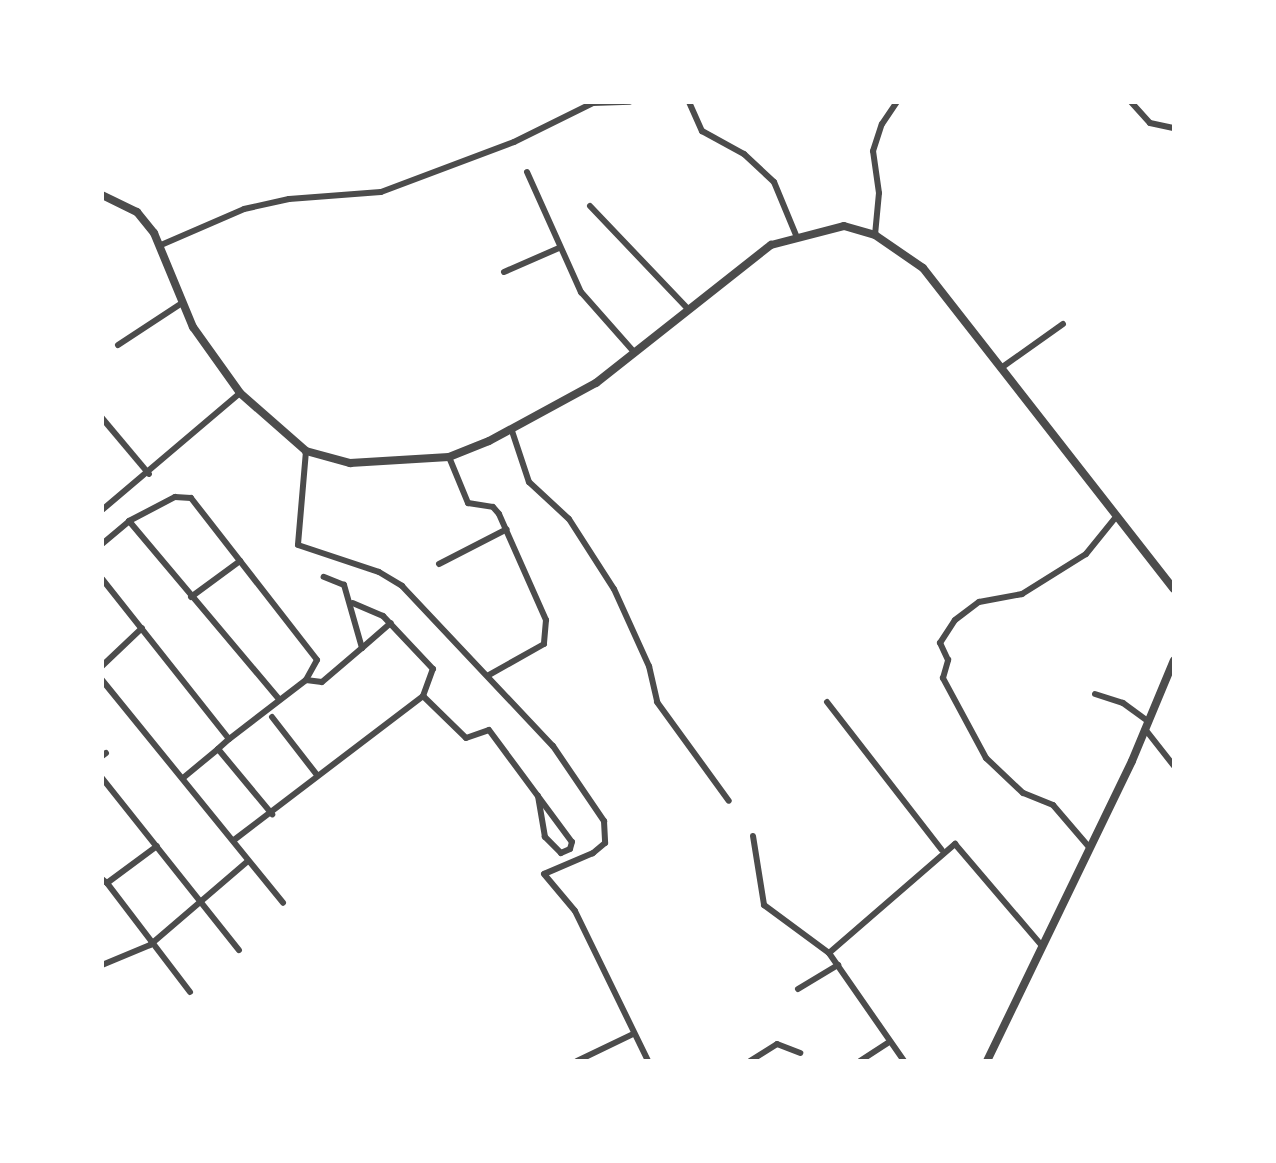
<!DOCTYPE html>
<html>
<head>
<meta charset="utf-8">
<style>
	body { margin:0 }
	#map { position:relative; width:1276px; height:1163px; overflow:hidden; background:#fff; font-family:Ubuntu,sans-serif }
	div>[style] { position:absolute }
	.minor>* { height:6px; margin:-3px; padding:0 3px; transform-origin:3px; border-radius:3px; background:#4c4c4c }
	.tertiary>* { height:8px; margin:-4px; padding:0 4px; transform-origin:4px; border-radius:4px; background:#4c4c4c }
	span { translate:-50% -50%; white-space:nowrap; text-align:center; line-height:1.15; -webkit-text-stroke:8px #fff; paint-order:stroke }
	.frame { position:absolute; inset:0; border:104px solid #fff; pointer-events:none }
</style>
</head>
<body>
<div id="map">
	<div class="minor">
		<i style="left:689px;top:102px;width:32px;rotate:66deg"></i>
		<i style="left:702px;top:131px;width:48px;rotate:28.7deg"></i>
		<i style="left:744px;top:154px;width:41px;rotate:43deg"></i>
		<i style="left:774px;top:182px;width:57px;rotate:67.5deg"></i>
		<i style="left:1131px;top:102px;width:28px;rotate:48deg"></i>
		<i style="left:1150px;top:123px;width:25px;rotate:12deg"></i>
		<i style="left:527px;top:172px;width:132px;rotate:65.8deg"></i>
		<i style="left:581px;top:292px;width:81px;rotate:48.5deg"></i>
		<i style="left:590px;top:206px;width:141px;rotate:46.4deg"></i>
		<i style="left:875px;top:235px;width:42px;rotate:-84.6deg"></i>
		<i style="left:879px;top:193px;width:42px;rotate:-98.1deg"></i>
		<i style="left:873px;top:151px;width:28px;rotate:-72deg"></i>
		<i style="left:882px;top:124px;width:27px;rotate:-56deg"></i>
		<i style="left:161px;top:245px;width:90px;rotate:-23.4deg"></i>
		<i style="left:244px;top:209px;width:46px;rotate:-12.5deg"></i>
		<i style="left:289px;top:199px;width:92px;rotate:-4.4deg"></i>
		<i style="left:381px;top:192px;width:142px;rotate:-20.6deg"></i>
		<i style="left:514px;top:142px;width:88px;rotate:-26.3deg"></i>
		<i style="left:593px;top:103px;width:37px;rotate:-2deg"></i>
		<i style="left:504px;top:272px;width:60px;rotate:-23.6deg"></i>
		<i style="left:118px;top:345px;width:77px;rotate:-33.3deg"></i>
		<i style="left:1001px;top:368px;width:76px;rotate:-35.4deg"></i>
		<i style="left:102px;top:418px;width:73px;rotate:50deg"></i>
		<i style="left:512px;top:431px;width:54px;rotate:71.6deg"></i>
		<i style="left:529px;top:482px;width:54px;rotate:42.8deg"></i>
		<i style="left:569px;top:519px;width:83px;rotate:57.3deg"></i>
		<i style="left:614px;top:589px;width:85px;rotate:65.6deg"></i>
		<i style="left:649px;top:666px;width:37px;rotate:77deg"></i>
		<i style="left:657px;top:702px;width:122px;rotate:54deg"></i>
		<i style="left:306px;top:451px;width:94px;rotate:94.9deg"></i>
		<i style="left:298px;top:545px;width:85px;rotate:18.4deg"></i>
		<i style="left:379px;top:572px;width:27px;rotate:31deg"></i>
		<i style="left:402px;top:586px;width:220px;rotate:46.7deg"></i>
		<i style="left:553px;top:746px;width:91px;rotate:55.8deg"></i>
		<i style="left:604px;top:821px;width:22px;rotate:87deg"></i>
		<i style="left:605px;top:843px;width:16px;rotate:140deg"></i>
		<i style="left:593px;top:853px;width:53px;rotate:156.8deg"></i>
		<i style="left:544px;top:874px;width:48px;rotate:50deg"></i>
		<i style="left:575px;top:911px;width:167px;rotate:64deg"></i>
		<i style="left:449px;top:457px;width:50px;rotate:67.6deg"></i>
		<i style="left:468px;top:503px;width:25px;rotate:9deg"></i>
		<i style="left:493px;top:507px;width:9px;rotate:49deg"></i>
		<i style="left:499px;top:514px;width:116px;rotate:66.1deg"></i>
		<i style="left:546px;top:620px;width:24px;rotate:95deg"></i>
		<i style="left:544px;top:644px;width:63px;rotate:150.6deg"></i>
		<i style="left:102px;top:510px;width:181px;rotate:-40.3deg"></i>
		<i style="left:129px;top:521px;width:233px;rotate:49.9deg"></i>
		<i style="left:102px;top:544px;width:35px;rotate:-40deg"></i>
		<i style="left:129px;top:521px;width:52px;rotate:-27.6deg"></i>
		<i style="left:175px;top:497px;width:16px;rotate:4deg"></i>
		<i style="left:191px;top:498px;width:205px;rotate:52.1deg"></i>
		<i style="left:317px;top:660px;width:23px;rotate:119deg"></i>
		<i style="left:306px;top:680px;width:97px;rotate:142.5deg"></i>
		<i style="left:229px;top:739px;width:204px;rotate:-128.4deg"></i>
		<i style="left:439px;top:564px;width:76px;rotate:-27.2deg"></i>
		<i style="left:191px;top:597px;width:61px;rotate:-36.3deg"></i>
		<i style="left:362px;top:648px;width:38px;rotate:-41deg"></i>
		<i style="left:102px;top:666px;width:55px;rotate:-43.5deg"></i>
		<i style="left:102px;top:680px;width:287px;rotate:50.9deg"></i>
		<i style="left:306px;top:680px;width:16px;rotate:7deg"></i>
		<i style="left:322px;top:682px;width:52px;rotate:-40.4deg"></i>
		<i style="left:362px;top:648px;width:66px;rotate:-105.9deg"></i>
		<i style="left:344px;top:585px;width:22px;rotate:-158deg"></i>
		<i style="left:1095px;top:694px;width:29px;rotate:18deg"></i>
		<i style="left:1123px;top:703px;width:32px;rotate:36deg"></i>
		<i style="left:423px;top:696px;width:60px;rotate:44.3deg"></i>
		<i style="left:466px;top:738px;width:24px;rotate:-19deg"></i>
		<i style="left:489px;top:730px;width:139px;rotate:53.5deg"></i>
		<i style="left:572px;top:842px;width:7px;rotate:106deg"></i>
		<i style="left:570px;top:849px;width:10px;rotate:156deg"></i>
		<i style="left:561px;top:853px;width:23px;rotate:-135deg"></i>
		<i style="left:545px;top:837px;width:42px;rotate:-99.7deg"></i>
		<i style="left:827px;top:702px;width:187px;rotate:52.2deg"></i>
		<i style="left:272px;top:717px;width:73px;rotate:52.2deg"></i>
		<i style="left:1145px;top:729px;width:47px;rotate:51.9deg"></i>
		<i style="left:229px;top:739px;width:15px;rotate:138deg"></i>
		<i style="left:218px;top:749px;width:85px;rotate:50.3deg"></i>
		<i style="left:102px;top:756px;width:5px;rotate:-37deg"></i>
		<i style="left:102px;top:778px;width:220px;rotate:51.5deg"></i>
		<i style="left:183px;top:778px;width:45px;rotate:-39.6deg"></i>
		<i style="left:753px;top:836px;width:70px;rotate:80.9deg"></i>
		<i style="left:764px;top:905px;width:81px;rotate:36.4deg"></i>
		<i style="left:829px;top:953px;width:131px;rotate:55.2deg"></i>
		<i style="left:234px;top:840px;width:238px;rotate:-37.3deg"></i>
		<i style="left:423px;top:696px;width:29px;rotate:-70deg"></i>
		<i style="left:433px;top:669px;width:73px;rotate:-133.3deg"></i>
		<i style="left:383px;top:616px;width:33px;rotate:-157deg"></i>
		<i style="left:1089px;top:847px;width:55px;rotate:-130.6deg"></i>
		<i style="left:1053px;top:805px;width:32px;rotate:-158deg"></i>
		<i style="left:1023px;top:793px;width:51px;rotate:-136.6deg"></i>
		<i style="left:986px;top:758px;width:91px;rotate:-118.3deg"></i>
		<i style="left:943px;top:678px;width:19px;rotate:-74deg"></i>
		<i style="left:948px;top:660px;width:19px;rotate:-115deg"></i>
		<i style="left:940px;top:643px;width:27px;rotate:-57deg"></i>
		<i style="left:955px;top:620px;width:30px;rotate:-37deg"></i>
		<i style="left:979px;top:602px;width:44px;rotate:-10.5deg"></i>
		<i style="left:1022px;top:594px;width:75px;rotate:-32deg"></i>
		<i style="left:1086px;top:554px;width:48px;rotate:-51deg"></i>
		<i style="left:102px;top:879px;width:6px;rotate:39deg"></i>
		<i style="left:107px;top:883px;width:62px;rotate:-36.5deg"></i>
		<i style="left:107px;top:883px;width:137px;rotate:52.7deg"></i>
		<i style="left:829px;top:953px;width:167px;rotate:-40.9deg"></i>
		<i style="left:955px;top:844px;width:134px;rotate:49.5deg"></i>
		<i style="left:102px;top:965px;width:52px;rotate:-22.6deg"></i>
		<i style="left:150px;top:945px;width:129px;rotate:-40.6deg"></i>
		<i style="left:798px;top:989px;width:47px;rotate:-31deg"></i>
		<i style="left:577px;top:1061px;width:62px;rotate:-25.7deg"></i>
		<i style="left:750px;top:1061px;width:32px;rotate:-32deg"></i>
		<i style="left:777px;top:1044px;width:25px;rotate:21deg"></i>
		<i style="left:860px;top:1061px;width:33px;rotate:-33deg"></i>
	</div>
	<div class="tertiary">
		<i style="left:102px;top:195px;width:39px;rotate:26deg"></i>
		<i style="left:137px;top:212px;width:27px;rotate:51deg"></i>
		<i style="left:154px;top:233px;width:102px;rotate:67.5deg"></i>
		<i style="left:193px;top:327px;width:81px;rotate:54.5deg"></i>
		<i style="left:240px;top:393px;width:88px;rotate:41.3deg"></i>
		<i style="left:306px;top:451px;width:46px;rotate:15.3deg"></i>
		<i style="left:350px;top:463px;width:99px;rotate:-3.5deg"></i>
		<i style="left:449px;top:457px;width:43px;rotate:-21.8deg"></i>
		<i style="left:489px;top:441px;width:122px;rotate:-28.5deg"></i>
		<i style="left:596px;top:383px;width:223px;rotate:-38.3deg"></i>
		<i style="left:771px;top:245px;width:75px;rotate:-14.6deg"></i>
		<i style="left:844px;top:226px;width:32px;rotate:16deg"></i>
		<i style="left:875px;top:235px;width:58px;rotate:34.5deg"></i>
		<i style="left:923px;top:268px;width:407px;rotate:52deg"></i>
		<i style="left:987px;top:1061px;width:333px;rotate:-64.2deg"></i>
		<i style="left:1132px;top:761px;width:109px;rotate:-67.4deg"></i>
	</div>
	<div class="frame"></div>
</div>
</body>
</html>
